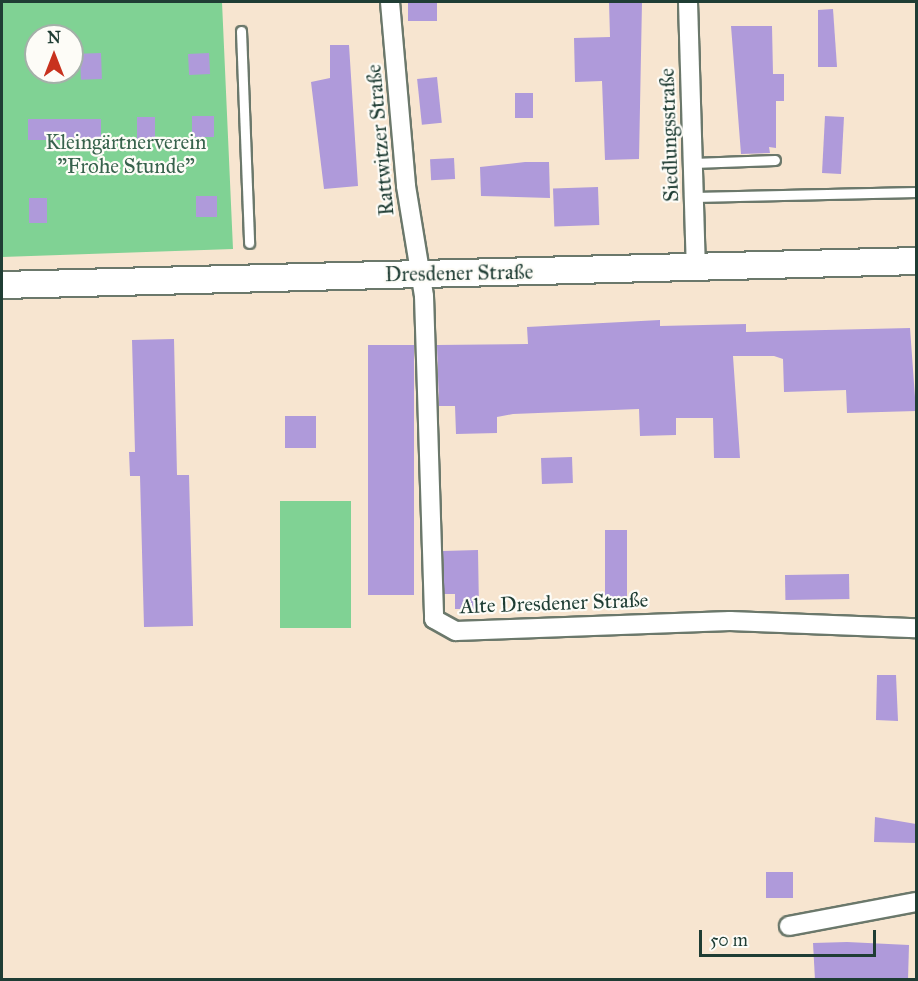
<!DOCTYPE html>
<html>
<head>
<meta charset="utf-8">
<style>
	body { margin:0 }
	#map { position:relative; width:918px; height:981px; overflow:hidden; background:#f7e5d0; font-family:"IM FELL Great Primer",serif }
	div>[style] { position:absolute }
	.green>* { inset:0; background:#80d294; transform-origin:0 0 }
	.building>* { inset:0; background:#af9ada; transform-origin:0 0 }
	.roads { filter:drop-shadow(2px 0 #6b786b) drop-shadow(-2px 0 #6b786b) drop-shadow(0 2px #6b786b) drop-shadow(0 -2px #6b786b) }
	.lane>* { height:9px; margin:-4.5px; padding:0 4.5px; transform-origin:4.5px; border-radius:4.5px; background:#fff }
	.street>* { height:18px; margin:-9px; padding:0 9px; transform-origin:9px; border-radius:9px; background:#fff }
	.secondary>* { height:26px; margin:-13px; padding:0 13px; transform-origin:13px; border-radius:13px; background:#fff }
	span { translate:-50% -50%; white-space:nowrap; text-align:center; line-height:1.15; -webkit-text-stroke:4.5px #fdfcf7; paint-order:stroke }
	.street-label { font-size:21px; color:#1f3d34 }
	.park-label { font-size:21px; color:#37624c }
	.frame { position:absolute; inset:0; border:3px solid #1f3d34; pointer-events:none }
	.north { position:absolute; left:24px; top:24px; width:60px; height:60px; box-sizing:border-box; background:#fdfcf7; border:2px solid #a4b0a9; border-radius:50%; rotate:0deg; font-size:16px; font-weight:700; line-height:24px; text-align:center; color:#1f3d34 }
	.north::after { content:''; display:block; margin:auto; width:21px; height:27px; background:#c8321e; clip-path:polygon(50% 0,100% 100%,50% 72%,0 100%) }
	.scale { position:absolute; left:699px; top:930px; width:177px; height:27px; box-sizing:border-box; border:3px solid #1f3d34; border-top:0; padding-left:8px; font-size:18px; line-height:21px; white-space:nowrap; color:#1f3d34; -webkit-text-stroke:4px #fdfcf7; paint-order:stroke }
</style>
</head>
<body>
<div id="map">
	<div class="green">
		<i style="clip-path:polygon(evenodd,2px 2px,222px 2px,233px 249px,2px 257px,2px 2px,36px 36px,72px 36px,72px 72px,36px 72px,36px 36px)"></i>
		<i style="left:280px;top:501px;width:71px;height:127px"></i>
	</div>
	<div class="building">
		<i style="left:408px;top:2px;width:29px;height:19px"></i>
		<i style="clip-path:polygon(609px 2px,642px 2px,639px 159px,605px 160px,602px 81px,575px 82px,574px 38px,610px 37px)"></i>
		<i style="clip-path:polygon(833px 9px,837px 67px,818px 67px,818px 10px)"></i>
		<i style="clip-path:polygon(731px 26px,772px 26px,773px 74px,784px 74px,784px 101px,776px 101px,776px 148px,769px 147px,770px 153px,741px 154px)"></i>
		<i style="clip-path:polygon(330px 45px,349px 45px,358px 186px,324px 189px,311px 82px,330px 78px)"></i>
		<i style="left:101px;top:53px;width:26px;height:21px;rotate:88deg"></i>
		<i style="left:209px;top:53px;width:21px;height:21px;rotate:87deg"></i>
		<i style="left:437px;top:77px;width:46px;height:20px;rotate:84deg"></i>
		<i style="left:515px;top:93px;width:18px;height:25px"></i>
		<i style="left:214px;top:116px;width:21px;height:22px;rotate:90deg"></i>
		<i style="left:825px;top:116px;width:19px;height:57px;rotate:3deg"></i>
		<i style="left:155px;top:117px;width:25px;height:18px;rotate:90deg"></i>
		<i style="left:28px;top:119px;width:73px;height:21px"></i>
		<i style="left:454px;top:158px;width:21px;height:24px;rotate:87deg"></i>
		<i style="clip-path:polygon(525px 162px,549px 162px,550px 198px,481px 196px,480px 167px)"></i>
		<i style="left:598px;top:187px;width:38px;height:45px;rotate:88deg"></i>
		<i style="left:196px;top:196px;width:21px;height:21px"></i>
		<i style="left:29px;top:198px;width:18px;height:25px"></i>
		<i style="clip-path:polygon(660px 320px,660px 326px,746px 324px,746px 332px,910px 328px,916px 411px,847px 413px,846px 390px,784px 392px,783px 359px,774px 356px,733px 356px,740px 458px,714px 458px,713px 418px,676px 418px,676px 435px,640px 436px,639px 409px,513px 414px,497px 417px,497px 433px,456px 434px,455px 406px,439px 406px,437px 345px,528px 344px,527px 327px)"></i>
		<i style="clip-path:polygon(174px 339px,177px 475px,189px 475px,193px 626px,144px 627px,140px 476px,130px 476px,129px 452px,135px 452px,132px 340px)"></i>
		<i style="left:368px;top:345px;width:46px;height:250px"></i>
		<i style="left:285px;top:416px;width:31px;height:32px"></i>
		<i style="left:572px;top:457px;width:26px;height:31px;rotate:88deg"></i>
		<i style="left:605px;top:530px;width:22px;height:70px"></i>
		<i style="clip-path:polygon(478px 550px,479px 609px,455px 609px,455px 594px,444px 594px,443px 551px)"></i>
		<i style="left:785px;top:575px;width:64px;height:25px;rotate:-1deg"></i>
		<i style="clip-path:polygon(877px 675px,896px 675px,898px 721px,876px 720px)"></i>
		<i style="clip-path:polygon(875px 817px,916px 824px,916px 843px,874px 842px)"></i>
		<i style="left:766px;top:872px;width:27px;height:26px"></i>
		<i style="clip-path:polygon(847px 942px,909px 945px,908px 980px,815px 980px,813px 943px)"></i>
	</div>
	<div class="roads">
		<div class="lane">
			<i style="left:241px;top:31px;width:212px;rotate:87.8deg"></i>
			<i style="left:693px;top:163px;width:82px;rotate:-2.1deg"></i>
			<i style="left:694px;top:197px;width:222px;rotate:-1.3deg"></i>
		</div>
		<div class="street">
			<i style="left:390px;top:2px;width:185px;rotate:85deg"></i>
			<i style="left:406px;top:186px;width:111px;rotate:80.7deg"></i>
			<i style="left:424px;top:296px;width:323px;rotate:88.2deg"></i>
			<i style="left:434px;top:619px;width:25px;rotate:29deg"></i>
			<i style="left:456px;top:631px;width:274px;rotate:-2.1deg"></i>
			<i style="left:730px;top:621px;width:186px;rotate:2.2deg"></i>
			<i style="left:688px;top:2px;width:265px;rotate:88.3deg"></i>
			<i style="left:789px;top:926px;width:129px;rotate:-10.7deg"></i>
		</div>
		<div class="secondary">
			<i style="left:2px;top:285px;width:914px;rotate:-1.5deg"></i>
		</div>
	</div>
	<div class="street-label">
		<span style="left:669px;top:135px;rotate:-92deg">Siedlungsstraße</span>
		<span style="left:380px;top:140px;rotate:-95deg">Rattwitzer Straße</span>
		<span style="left:459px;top:273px;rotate:-1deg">Dresdener Straße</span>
		<span style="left:554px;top:603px;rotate:-2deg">Alte Dresdener Straße</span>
	</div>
	<div class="park-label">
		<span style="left:126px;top:154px">Kleingärtnerverein<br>"Frohe Stunde"</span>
	</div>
	<div class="frame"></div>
	<div class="north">N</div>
	<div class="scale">50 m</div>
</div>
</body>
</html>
